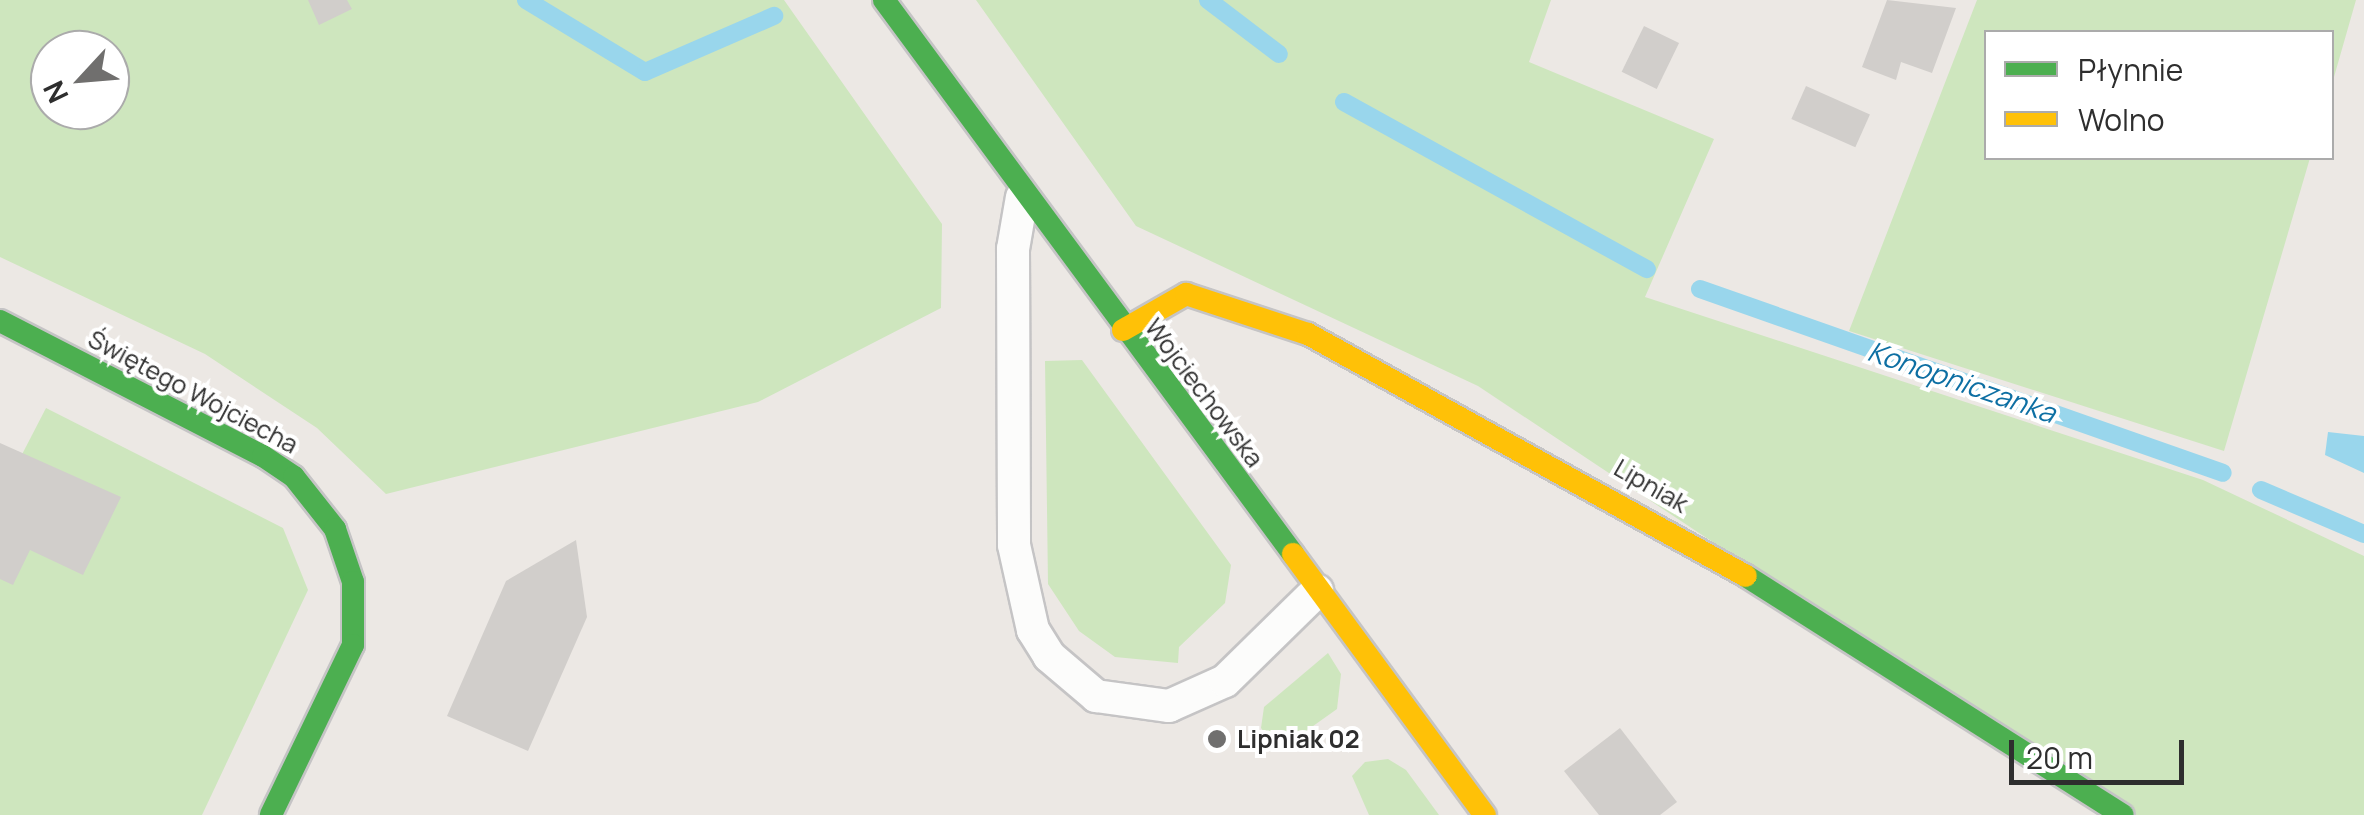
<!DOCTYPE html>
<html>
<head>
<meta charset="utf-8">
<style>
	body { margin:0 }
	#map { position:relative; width:2364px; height:815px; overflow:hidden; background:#ece8e4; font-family:Manrope,sans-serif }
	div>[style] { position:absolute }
	.green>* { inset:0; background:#cee6be }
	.water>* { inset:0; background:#99d6ec }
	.stream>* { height:18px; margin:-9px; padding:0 9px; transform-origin:9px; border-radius:9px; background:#99d6ec }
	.building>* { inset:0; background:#d1cecb; transform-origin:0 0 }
	.roads { filter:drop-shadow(2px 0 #c5c4c5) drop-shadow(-2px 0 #c5c4c5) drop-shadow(0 2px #c5c4c5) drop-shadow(0 -2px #c5c4c5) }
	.lane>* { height:32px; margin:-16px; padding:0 16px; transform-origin:16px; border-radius:16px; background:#fcfcfb }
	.fast>* { height:22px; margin:-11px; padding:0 11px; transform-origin:11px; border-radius:11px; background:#4caf50 }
	.slow>* { height:22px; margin:-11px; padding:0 11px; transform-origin:11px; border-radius:11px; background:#ffc107 }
	.dots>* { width:28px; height:28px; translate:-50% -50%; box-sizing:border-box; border:5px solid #fff; border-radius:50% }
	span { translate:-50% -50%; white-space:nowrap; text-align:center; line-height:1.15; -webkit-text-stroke:8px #fff; paint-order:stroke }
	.street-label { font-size:25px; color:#2e2e2e }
	.poi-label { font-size:25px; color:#2e2e2e; font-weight:700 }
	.left { translate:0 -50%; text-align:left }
	.water-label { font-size:28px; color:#0d6fa3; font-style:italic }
	.legend { position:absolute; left:1984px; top:30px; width:350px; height:130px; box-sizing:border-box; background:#fff; border:2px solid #ababab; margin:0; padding:12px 18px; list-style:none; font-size:30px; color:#2e2e2e }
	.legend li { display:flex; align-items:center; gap:20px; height:50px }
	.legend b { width:50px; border:2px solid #ababab }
	.north { position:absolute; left:30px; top:30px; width:100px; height:100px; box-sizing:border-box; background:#fff; border:2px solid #ababab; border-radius:50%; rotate:244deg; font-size:28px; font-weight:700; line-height:40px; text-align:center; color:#2e2e2e }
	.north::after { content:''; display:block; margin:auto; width:35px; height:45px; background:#706f6e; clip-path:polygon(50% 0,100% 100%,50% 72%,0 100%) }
	.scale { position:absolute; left:2009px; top:740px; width:175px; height:45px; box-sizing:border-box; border:5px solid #2e2e2e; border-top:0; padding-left:12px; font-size:30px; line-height:35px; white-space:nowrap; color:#2e2e2e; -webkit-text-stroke:8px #fff; paint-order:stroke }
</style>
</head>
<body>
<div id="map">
	<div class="green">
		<i style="clip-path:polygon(evenodd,0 0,784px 0,942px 224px,941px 308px,758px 402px,386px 494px,317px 428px,205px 354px,0 257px,0 0,50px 50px,110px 50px,110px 110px,50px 110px,50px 50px)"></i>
		<i style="clip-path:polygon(976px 0,1551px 0,1529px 62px,1714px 139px,1645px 297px,2203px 480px,2364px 556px,2364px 815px,2123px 815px,1478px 386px,1136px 226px)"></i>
		<i style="clip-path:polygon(1977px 0,2356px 0,2332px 84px,2332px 32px,1986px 32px,1986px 158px,2310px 158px,2224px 451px,1849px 331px)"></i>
		<i style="clip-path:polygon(1082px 360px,1231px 565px,1225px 603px,1179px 647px,1178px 663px,1115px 657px,1079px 631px,1048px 584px,1045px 361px)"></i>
		<i style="clip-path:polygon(46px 408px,283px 528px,308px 590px,202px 815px,0 815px,0 497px)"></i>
		<i style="clip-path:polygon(1328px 653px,1341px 674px,1337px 709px,1278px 751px,1261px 728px,1264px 707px)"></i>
		<i style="clip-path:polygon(1388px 759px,1406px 770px,1439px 815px,1369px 815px,1352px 776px,1365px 762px)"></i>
	</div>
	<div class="water">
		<i style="clip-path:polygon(2328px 432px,2364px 436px,2364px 473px,2325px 455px)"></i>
	</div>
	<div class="stream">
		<i style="left:526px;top:0;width:139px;rotate:31.2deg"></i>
		<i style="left:645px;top:72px;width:141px;rotate:-23.5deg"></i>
		<i style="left:1208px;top:0;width:89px;rotate:37.3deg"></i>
		<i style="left:1344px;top:102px;width:346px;rotate:28.9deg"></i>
		<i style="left:1700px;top:289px;width:554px;rotate:19.38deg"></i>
		<i style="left:2261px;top:490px;width:112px;rotate:23.1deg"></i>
	</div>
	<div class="building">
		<i style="clip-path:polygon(308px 0,347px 0,352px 9px,319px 25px)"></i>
		<i style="clip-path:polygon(1887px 0,1956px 8px,1932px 73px,1901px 62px,1896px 80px,1862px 67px)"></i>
		<i style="left:1644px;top:26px;width:39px;height:51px;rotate:26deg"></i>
		<i style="left:1806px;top:86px;width:70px;height:36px;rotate:24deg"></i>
		<i style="clip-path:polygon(0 443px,121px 497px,83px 575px,30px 550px,13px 585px,0 579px)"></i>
		<i style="clip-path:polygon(576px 540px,587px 617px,528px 751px,447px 716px,506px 581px)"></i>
		<i style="clip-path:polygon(1620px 728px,1677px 802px,1660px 815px,1599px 815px,1564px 771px)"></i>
	</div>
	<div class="roads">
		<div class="lane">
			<i style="left:1022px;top:197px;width:53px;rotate:99.8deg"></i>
			<i style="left:1013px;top:249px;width:296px;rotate:89.8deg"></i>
			<i style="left:1014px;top:545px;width:87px;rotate:77.4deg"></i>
			<i style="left:1033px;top:630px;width:31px;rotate:58deg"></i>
			<i style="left:1049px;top:656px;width:62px;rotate:40.4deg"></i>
			<i style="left:1096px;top:696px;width:74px;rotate:7.8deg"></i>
			<i style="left:1169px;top:706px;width:61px;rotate:-24.1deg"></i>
			<i style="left:1225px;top:681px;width:129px;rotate:-44.4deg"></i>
		</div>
		<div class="fast">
			<i style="left:884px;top:0;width:689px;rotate:53.56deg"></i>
			<i style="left:0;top:321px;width:296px;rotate:27.2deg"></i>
			<i style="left:263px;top:456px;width:37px;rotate:34deg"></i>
			<i style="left:294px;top:477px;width:66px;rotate:51.7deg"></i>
			<i style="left:335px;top:529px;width:56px;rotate:71.2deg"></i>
			<i style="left:353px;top:582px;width:63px;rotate:90deg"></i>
			<i style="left:353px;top:645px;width:189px;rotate:115.8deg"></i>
			<i style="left:1746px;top:576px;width:446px;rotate:32.4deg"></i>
		</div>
		<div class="slow">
			<i style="left:1123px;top:330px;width:73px;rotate:-29.7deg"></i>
			<i style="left:1186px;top:294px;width:128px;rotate:18.2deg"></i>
			<i style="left:1308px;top:334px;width:500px;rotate:28.92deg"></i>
			<i style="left:1293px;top:554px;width:324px;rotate:53.7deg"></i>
		</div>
	</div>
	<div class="dots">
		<i style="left:1217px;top:739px;background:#706f6e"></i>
	</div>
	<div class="street-label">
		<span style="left:193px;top:392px;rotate:28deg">Świętego Wojciecha</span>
		<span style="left:1204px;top:393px;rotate:53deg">Wojciechowska</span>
		<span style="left:1651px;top:486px;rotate:30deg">Lipniak</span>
	</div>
	<div class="poi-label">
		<span class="left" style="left:1237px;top:739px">Lipniak 02</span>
	</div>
	<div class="water-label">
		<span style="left:1962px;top:381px;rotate:19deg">Konopniczanka</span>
	</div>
	<ul class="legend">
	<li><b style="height:12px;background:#4caf50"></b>Płynnie</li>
	<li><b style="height:12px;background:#ffc107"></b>Wolno</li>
	</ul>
	<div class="north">N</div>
	<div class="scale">20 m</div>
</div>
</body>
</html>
